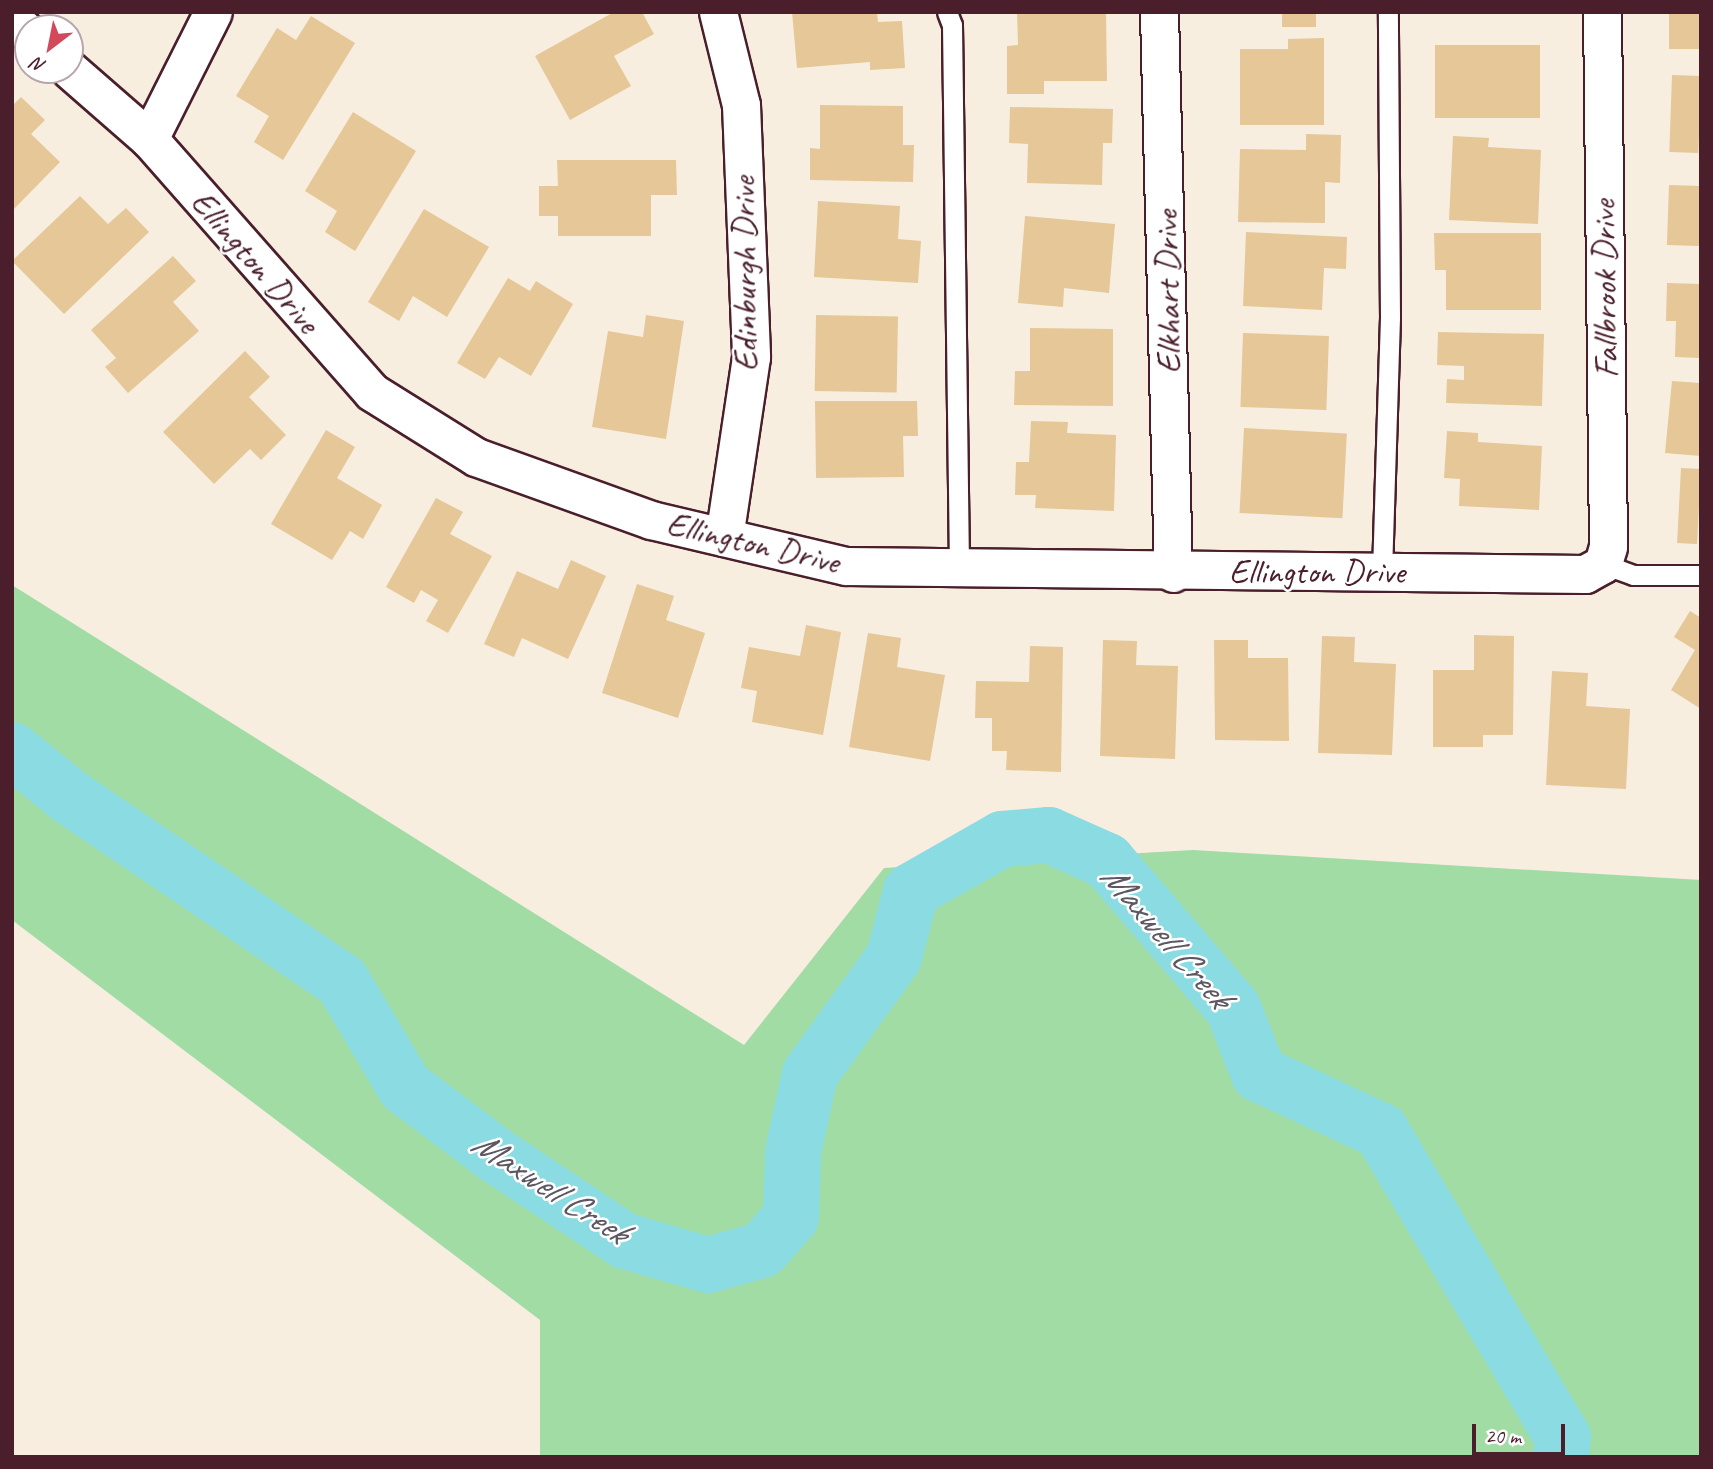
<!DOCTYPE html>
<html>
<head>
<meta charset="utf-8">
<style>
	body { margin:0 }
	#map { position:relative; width:1713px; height:1469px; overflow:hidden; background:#f7eee0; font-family:Caveat,sans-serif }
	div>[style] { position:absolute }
	.green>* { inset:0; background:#a0dca3 }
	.river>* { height:56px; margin:-28px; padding:0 28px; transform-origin:28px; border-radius:28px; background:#8adbe2 }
	.building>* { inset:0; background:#e5c798; transform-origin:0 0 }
	.roads { filter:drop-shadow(2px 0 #4a1f2b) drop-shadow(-2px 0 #4a1f2b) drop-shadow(0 2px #4a1f2b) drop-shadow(0 -2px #4a1f2b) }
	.lane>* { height:19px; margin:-9.5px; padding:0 9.5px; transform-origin:9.5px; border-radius:9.5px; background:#fff }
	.street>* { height:37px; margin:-18.5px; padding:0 18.5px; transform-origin:18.5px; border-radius:18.5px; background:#fff }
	span { translate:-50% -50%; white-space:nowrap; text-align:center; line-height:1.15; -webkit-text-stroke:5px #fff; paint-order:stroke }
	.street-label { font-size:35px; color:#4a1f2b }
	.water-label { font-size:37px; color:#5d5762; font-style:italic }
	.frame { position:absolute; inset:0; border:14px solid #4a1f2b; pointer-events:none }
	.north { position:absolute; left:14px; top:14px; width:70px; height:70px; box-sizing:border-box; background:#fff; border:2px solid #b7a5aa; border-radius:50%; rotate:212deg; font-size:19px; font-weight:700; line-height:28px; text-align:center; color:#4a1f2b }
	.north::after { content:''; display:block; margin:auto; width:24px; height:32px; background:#d1495b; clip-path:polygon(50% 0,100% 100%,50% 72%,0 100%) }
	.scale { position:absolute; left:1472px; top:1424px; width:93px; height:32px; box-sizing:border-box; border:4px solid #4a1f2b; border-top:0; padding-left:9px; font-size:21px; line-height:24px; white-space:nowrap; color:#4a1f2b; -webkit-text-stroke:5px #fff; paint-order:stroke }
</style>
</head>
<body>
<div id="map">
	<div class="green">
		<i style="clip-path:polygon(12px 585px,744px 1045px,884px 868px,1193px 850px,1701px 880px,1701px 1457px,540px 1457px,540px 1320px,12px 920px)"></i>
	</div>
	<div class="river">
		<i style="left:12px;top:750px;width:75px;rotate:39deg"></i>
		<i style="left:70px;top:797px;width:328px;rotate:34.1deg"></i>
		<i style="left:342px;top:981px;width:123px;rotate:59.3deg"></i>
		<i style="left:405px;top:1087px;width:115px;rotate:36.9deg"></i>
		<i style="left:497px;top:1156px;width:154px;rotate:33.6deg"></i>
		<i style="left:625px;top:1241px;width:86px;rotate:16.1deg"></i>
		<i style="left:708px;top:1265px;width:56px;rotate:-15.5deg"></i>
		<i style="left:762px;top:1250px;width:44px;rotate:-48.7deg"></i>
		<i style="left:791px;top:1217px;width:65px;rotate:-88.2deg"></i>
		<i style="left:793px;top:1152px;width:80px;rotate:-77.7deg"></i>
		<i style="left:810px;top:1074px;width:144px;rotate:-54.3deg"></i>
		<i style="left:894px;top:957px;width:68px;rotate:-75.6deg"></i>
		<i style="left:911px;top:891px;width:105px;rotate:-29.7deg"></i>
		<i style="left:1002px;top:839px;width:47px;rotate:-4.9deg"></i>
		<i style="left:1049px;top:835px;width:64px;rotate:24.1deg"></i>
		<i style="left:1107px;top:861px;width:194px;rotate:49.4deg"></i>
		<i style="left:1233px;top:1008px;width:71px;rotate:68.5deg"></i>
		<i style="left:1259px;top:1074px;width:135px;rotate:25deg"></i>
		<i style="left:1381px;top:1131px;width:356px;rotate:59.3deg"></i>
		<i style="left:1563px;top:1437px;width:20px;rotate:96deg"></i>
	</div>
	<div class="building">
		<i style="clip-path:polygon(614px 12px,642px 12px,654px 34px,614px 56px,631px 86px,570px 120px,535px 56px)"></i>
		<i style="clip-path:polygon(792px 12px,877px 12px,878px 22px,902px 21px,905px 68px,870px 70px,870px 62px,797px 68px)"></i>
		<i style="clip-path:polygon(1017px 12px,1106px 12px,1107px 81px,1044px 81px,1044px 94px,1007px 94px,1007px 46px,1018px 45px)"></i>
		<i style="left:1282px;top:12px;width:34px;height:15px"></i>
		<i style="left:1669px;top:12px;width:32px;height:37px"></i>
		<i style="clip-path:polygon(311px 16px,355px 43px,283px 160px,254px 142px,269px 116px,236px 96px,277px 28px,296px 40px)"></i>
		<i style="clip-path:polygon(1324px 38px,1324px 125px,1240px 125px,1240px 49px,1288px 49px,1288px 39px)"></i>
		<i style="left:1435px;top:45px;width:105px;height:73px"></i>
		<i style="left:1672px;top:75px;width:29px;height:77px;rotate:2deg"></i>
		<i style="clip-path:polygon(21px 97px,45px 120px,31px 134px,60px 162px,12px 211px,12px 106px)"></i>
		<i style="clip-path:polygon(820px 105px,903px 106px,903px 145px,914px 145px,913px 182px,810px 180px,810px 148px,820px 149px)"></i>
		<i style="clip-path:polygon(1010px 107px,1113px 109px,1112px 143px,1103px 143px,1102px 185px,1027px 183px,1028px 144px,1009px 143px)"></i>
		<i style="clip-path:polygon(353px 112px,416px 151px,355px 251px,325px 232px,337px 211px,305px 191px)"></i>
		<i style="clip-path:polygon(1306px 134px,1341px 135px,1340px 183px,1325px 182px,1325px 223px,1238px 222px,1240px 149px,1306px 150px)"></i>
		<i style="clip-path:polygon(1453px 136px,1489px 138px,1488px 147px,1541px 150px,1538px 224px,1449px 220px)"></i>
		<i style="clip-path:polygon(557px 160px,676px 160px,677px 195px,651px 195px,651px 236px,558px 236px,558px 216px,539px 216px,539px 186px,558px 186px)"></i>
		<i style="left:1669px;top:185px;width:32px;height:60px;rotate:2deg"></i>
		<i style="clip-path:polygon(80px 196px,108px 224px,126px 208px,149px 232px,64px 314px,12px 261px)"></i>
		<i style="clip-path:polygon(818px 201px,900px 206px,898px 239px,921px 241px,918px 283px,814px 277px)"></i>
		<i style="clip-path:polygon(424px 209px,489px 247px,447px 317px,413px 296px,399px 321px,368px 302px)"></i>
		<i style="clip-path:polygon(1025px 216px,1115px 224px,1109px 293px,1064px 288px,1063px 307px,1018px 303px)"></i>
		<i style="clip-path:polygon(1246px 232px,1347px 237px,1346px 269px,1324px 268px,1322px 310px,1243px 306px)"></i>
		<i style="clip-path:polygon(1434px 233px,1541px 233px,1541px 310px,1446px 310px,1446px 270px,1435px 270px)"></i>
		<i style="clip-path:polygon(173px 256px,196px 281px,173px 302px,199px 331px,128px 393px,105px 367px,116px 358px,91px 330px)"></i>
		<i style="clip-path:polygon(508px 278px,530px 291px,536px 281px,573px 304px,531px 376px,499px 357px,485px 379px,457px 363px)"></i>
		<i style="clip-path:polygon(1667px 283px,1701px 284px,1701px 358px,1675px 357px,1676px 321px,1666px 321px)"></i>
		<i style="clip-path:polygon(646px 315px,684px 321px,666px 439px,592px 427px,608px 331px,643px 337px)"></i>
		<i style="left:816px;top:315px;width:82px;height:76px;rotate:1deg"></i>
		<i style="clip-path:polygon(1030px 328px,1113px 329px,1113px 406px,1014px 405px,1015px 371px,1030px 371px)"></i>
		<i style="clip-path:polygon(1438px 332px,1544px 334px,1542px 406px,1446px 403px,1447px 379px,1464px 380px,1464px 366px,1437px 365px)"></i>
		<i style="left:1243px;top:333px;width:86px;height:74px;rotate:2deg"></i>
		<i style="clip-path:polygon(245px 351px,270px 377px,249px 397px,286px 435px,261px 460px,250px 449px,214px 484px,163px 432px)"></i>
		<i style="clip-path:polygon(1672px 381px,1701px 383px,1701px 456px,1665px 453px)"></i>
		<i style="clip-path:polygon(815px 401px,917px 401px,918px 436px,903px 436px,904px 477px,816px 478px)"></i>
		<i style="clip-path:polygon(1031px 421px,1068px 422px,1067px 433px,1116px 435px,1114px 511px,1035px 508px,1036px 495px,1015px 495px,1016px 462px,1029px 462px)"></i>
		<i style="left:1244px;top:428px;width:103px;height:85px;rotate:3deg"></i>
		<i style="clip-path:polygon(326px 430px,355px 447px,337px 478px,382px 505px,363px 539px,350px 531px,332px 560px,271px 524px)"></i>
		<i style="clip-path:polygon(1447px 431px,1478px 433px,1478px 442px,1542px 446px,1539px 510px,1459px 506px,1460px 479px,1444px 478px)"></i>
		<i style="left:1681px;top:468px;width:20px;height:75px;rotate:3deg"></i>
		<i style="clip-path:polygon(436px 498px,463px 512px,450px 534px,492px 556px,448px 633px,426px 621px,438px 600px,421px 590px,414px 603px,386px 587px)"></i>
		<i style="clip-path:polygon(571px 560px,606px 576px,568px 659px,522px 638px,514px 657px,484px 644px,517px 571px,558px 589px)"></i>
		<i style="clip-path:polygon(637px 584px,674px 596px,666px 620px,705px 633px,678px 718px,602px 693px)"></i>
		<i style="clip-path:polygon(1690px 611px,1701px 618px,1701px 709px,1671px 690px,1695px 650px,1674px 637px)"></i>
		<i style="clip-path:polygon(806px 625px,841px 632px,823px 735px,752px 722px,757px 691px,741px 688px,749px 647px,800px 656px)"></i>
		<i style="clip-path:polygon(868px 633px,901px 638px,897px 667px,945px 675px,930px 761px,849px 747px)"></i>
		<i style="clip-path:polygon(1474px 635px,1514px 636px,1513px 735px,1483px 735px,1483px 747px,1433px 747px,1433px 670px,1474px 670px)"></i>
		<i style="clip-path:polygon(1322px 636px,1355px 637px,1354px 662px,1396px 664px,1392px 755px,1318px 753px)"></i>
		<i style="clip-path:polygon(1103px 640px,1137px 641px,1136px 665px,1178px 666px,1175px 759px,1100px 756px)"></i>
		<i style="clip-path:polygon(1214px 640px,1248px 640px,1248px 658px,1288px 658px,1289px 741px,1215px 740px)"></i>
		<i style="clip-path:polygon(1030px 646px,1063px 647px,1061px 772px,1006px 770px,1007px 751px,992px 751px,992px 718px,975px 718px,976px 681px,1029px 682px)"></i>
		<i style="clip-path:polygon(1552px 671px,1588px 673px,1586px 706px,1630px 709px,1626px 789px,1546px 785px)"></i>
	</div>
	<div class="roads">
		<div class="lane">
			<i style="left:947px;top:12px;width:14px;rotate:69deg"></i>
			<i style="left:952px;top:25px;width:543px;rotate:89.26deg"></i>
			<i style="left:1603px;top:564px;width:32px;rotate:20deg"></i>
			<i style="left:1633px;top:575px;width:68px"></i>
			<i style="left:1382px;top:572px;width:255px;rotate:-88.2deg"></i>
			<i style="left:1390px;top:317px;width:305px;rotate:-90.4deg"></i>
		</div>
		<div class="street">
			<i style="left:718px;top:12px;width:96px;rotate:76.1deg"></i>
			<i style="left:741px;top:105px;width:252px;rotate:87.7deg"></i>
			<i style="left:751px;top:357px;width:182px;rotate:98.5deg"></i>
			<i style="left:1159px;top:12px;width:561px;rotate:88.57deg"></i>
			<i style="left:12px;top:19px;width:21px;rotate:41deg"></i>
			<i style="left:70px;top:70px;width:105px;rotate:41.1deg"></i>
			<i style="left:149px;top:139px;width:337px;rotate:48.6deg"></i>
			<i style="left:372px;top:392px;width:123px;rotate:32deg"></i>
			<i style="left:476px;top:457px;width:186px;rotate:19.8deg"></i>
			<i style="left:651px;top:520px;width:200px;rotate:13.3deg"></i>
			<i style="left:846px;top:566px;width:739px;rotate:0.62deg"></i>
			<i style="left:1585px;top:574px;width:21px;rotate:-29deg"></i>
			<i style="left:1603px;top:564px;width:18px;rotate:-74deg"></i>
			<i style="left:1608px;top:547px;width:535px;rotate:-90.64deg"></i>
			<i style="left:149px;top:139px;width:142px;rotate:-63.3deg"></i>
		</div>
	</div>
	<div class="street-label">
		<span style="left:255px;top:262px;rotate:49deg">Ellington Drive</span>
		<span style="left:745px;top:274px;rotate:-91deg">Edinburgh Drive</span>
		<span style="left:1605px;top:289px;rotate:-91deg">Fallbrook Drive</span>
		<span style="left:1168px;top:292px;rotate:-91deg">Elkhart Drive</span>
		<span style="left:753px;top:543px;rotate:13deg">Ellington Drive</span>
		<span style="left:1317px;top:572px">Ellington Drive</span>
	</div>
	<div class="water-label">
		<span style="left:1166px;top:936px;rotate:49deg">Maxwell Creek</span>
		<span style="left:550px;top:1187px;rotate:33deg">Maxwell Creek</span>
	</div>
	<div class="frame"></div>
	<div class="north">N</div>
	<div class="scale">20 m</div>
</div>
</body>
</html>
